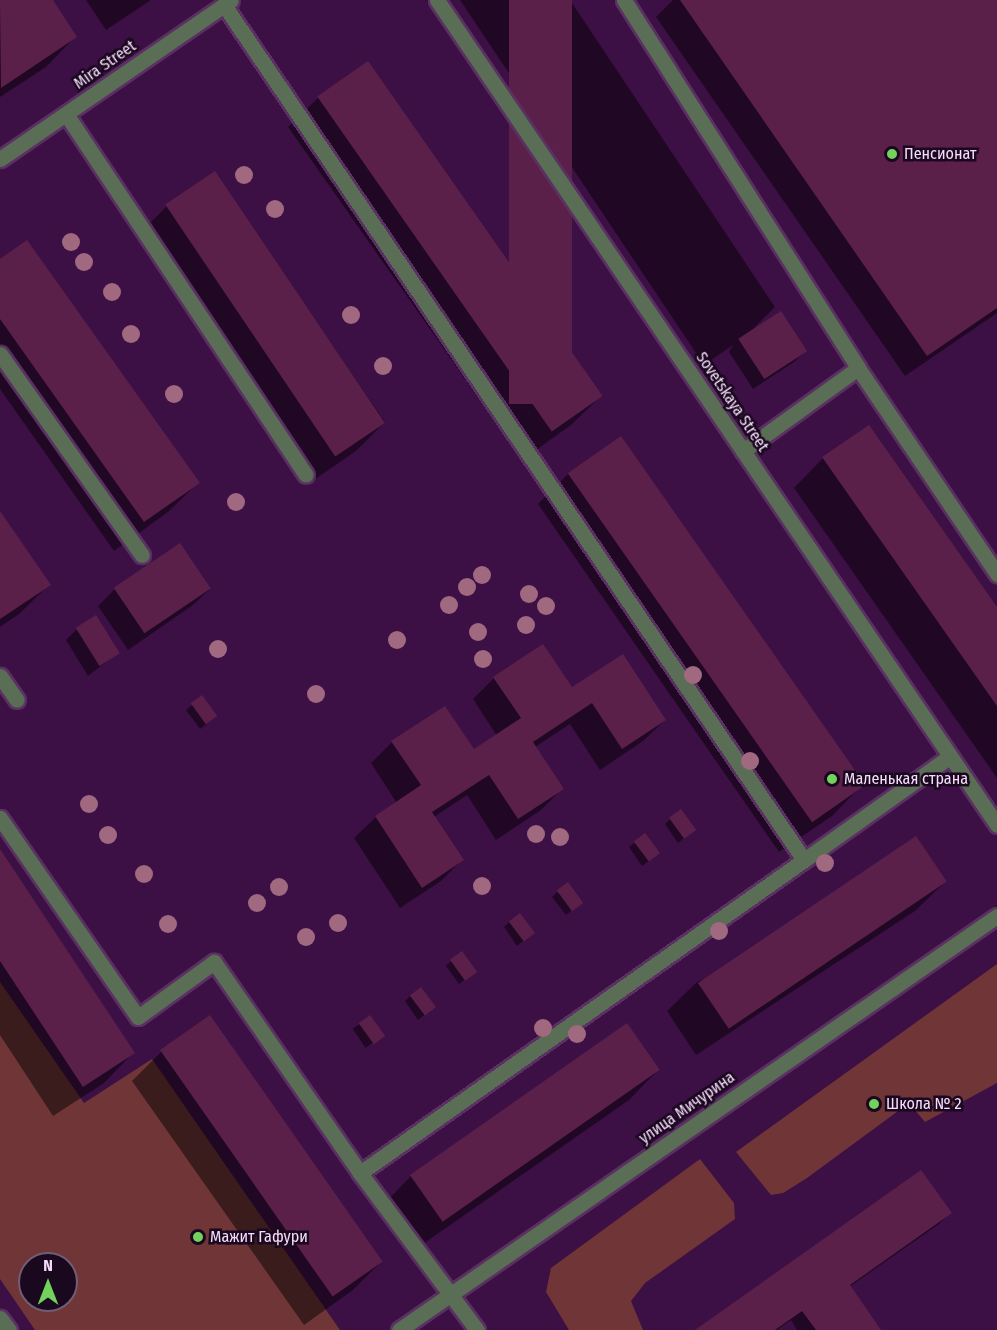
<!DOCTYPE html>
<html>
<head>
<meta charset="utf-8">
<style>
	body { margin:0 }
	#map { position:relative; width:997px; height:1330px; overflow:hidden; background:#3c1045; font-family:"Fira Sans Condensed",sans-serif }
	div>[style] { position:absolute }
	.green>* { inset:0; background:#703536 }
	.shadow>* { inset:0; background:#0007; transform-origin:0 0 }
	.building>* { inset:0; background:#5b204a; transform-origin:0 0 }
	.roads { filter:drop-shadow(2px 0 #5a3162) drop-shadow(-2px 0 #5a3162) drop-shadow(0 2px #5a3162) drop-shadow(0 -2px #5a3162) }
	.minor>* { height:15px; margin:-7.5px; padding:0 7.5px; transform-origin:7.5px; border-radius:7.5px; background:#5a6e55 }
	.trees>* { width:18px; height:18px; margin:-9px; border-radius:50%; background:#a16980 }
	.dots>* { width:16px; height:16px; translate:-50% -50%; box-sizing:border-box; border:3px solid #19081e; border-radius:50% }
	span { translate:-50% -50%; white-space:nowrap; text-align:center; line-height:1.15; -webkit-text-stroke:5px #19081e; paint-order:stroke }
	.street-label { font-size:16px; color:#f7ddfc }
	.poi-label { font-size:16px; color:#f7ddfc }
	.left { translate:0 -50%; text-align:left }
	.north { position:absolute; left:18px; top:1252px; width:60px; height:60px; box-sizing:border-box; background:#19081e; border:2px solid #725d77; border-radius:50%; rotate:0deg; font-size:16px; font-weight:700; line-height:24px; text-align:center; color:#f7ddfc }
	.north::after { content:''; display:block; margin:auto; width:21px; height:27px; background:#73d25d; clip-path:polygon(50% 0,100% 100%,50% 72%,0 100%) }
</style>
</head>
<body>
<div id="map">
	<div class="green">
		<i style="clip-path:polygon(997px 964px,997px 1083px,925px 1122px,909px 1103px,807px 1178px,783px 1193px,771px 1195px,736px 1152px)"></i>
		<i style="clip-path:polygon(evenodd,0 982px,84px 1103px,152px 1059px,340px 1330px,35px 1330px,0 1279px,0 982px,30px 1264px,66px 1264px,66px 1300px,30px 1300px,30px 1264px)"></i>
		<i style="clip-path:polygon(700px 1159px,734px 1203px,735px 1219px,645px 1283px,631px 1301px,643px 1330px,569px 1330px,546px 1292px,551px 1268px)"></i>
	</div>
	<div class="shadow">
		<i style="clip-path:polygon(51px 0,75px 37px,46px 67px,0 97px,0 1px)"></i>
		<i style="clip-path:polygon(86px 0,151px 0,106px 30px)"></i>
		<i style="clip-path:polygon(460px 0,570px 0,775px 307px,751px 331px,805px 351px,794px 362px,753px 389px,729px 352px,733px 345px,704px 365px)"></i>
		<i style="clip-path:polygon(673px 0,997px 0,997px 313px,905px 376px,656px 17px)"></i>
		<i style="clip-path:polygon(318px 98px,601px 396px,571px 425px,522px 460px,288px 127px)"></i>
		<i style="clip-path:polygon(214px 173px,385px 422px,356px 451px,308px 484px,137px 236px,167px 206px)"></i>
		<i style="clip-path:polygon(0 261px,198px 483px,168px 512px,114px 551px,0 389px)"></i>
		<i style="clip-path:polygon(621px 438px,861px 786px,832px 816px,779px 852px,538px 504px,568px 474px)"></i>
		<i style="clip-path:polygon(823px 458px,997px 610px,997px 778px,794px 488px)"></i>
		<i style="clip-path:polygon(0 513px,49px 585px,19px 614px,0 627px)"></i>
		<i style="clip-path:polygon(180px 545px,210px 589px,193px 605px,128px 650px,98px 606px,115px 589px)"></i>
		<i style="clip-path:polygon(77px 629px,118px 653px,88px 676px,66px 640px)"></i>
		<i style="clip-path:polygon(494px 678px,572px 689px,665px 720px,643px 741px,600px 770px,570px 724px,535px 747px,562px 789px,541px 810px,496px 840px,467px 795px,434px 817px,462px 860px,441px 881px,400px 908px,354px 838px,376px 817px,396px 802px,371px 763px,392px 742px,473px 751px,497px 736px,473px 699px)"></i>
		<i style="clip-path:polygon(202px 697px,210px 721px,200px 729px,186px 710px)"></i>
		<i style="clip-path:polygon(670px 819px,694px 830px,678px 843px,665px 824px)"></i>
		<i style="clip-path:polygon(644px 835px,653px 858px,642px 866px,629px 847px)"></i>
		<i style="clip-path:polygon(0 852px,133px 1053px,104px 1083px,53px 1116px,0 1035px)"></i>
		<i style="clip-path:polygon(945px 882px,915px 911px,696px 1055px,667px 1011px,697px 982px)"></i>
		<i style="clip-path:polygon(557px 892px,581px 903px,566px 915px,552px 897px)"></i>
		<i style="clip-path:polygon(509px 922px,533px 933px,517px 946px,504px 927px)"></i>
		<i style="clip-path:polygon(451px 961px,475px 972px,459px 984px,446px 966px)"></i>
		<i style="clip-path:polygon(410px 996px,434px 1007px,418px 1020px,405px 1001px)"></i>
		<i style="clip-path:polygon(210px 1017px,382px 1261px,353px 1290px,304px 1325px,132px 1081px,161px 1052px)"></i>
		<i style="left:370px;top:1017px;width:23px;height:21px;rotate:56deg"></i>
		<i style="clip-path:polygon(658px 1070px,629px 1100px,413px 1251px,382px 1206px,411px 1176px)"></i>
		<i style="clip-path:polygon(950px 1213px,939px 1224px,849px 1287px,879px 1330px,797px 1330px,791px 1320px,777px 1330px,698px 1330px)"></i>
	</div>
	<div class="building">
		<i style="clip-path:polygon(0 0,53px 0,77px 37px,1px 88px)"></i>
		<i style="left:509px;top:0;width:63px;height:404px"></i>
		<i style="clip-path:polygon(680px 0,997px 0,997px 308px,927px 356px)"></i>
		<i style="left:368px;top:61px;width:409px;height:62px;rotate:55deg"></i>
		<i style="left:215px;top:171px;width:304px;height:60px;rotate:56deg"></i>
		<i style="clip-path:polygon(27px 240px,200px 483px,144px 522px,0 319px,0 259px)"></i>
		<i style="left:781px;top:311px;width:48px;height:51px;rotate:57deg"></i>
		<i style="clip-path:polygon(869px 425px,997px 607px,997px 706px,822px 457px)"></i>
		<i style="left:621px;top:436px;width:426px;height:65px;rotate:55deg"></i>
		<i style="clip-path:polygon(0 511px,51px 585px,0 619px)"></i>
		<i style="left:180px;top:543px;width:55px;height:80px;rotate:56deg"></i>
		<i style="left:96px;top:615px;width:45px;height:24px;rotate:58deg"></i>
		<i style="clip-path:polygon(543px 644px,572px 687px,623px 654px,666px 720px,622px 749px,592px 703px,533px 742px,564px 789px,518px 819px,489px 775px,432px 812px,464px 860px,422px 888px,375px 816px,421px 785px,391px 741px,445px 706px,474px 749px,521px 718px,493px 677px)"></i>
		<i style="left:202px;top:695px;width:26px;height:14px;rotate:54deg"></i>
		<i style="left:681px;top:809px;width:26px;height:15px;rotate:54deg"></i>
		<i style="left:645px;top:833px;width:25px;height:14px;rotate:53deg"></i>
		<i style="left:916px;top:836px;width:55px;height:263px;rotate:56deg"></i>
		<i style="clip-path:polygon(0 849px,135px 1053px,83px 1087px,0 961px)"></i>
		<i style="left:568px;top:882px;width:26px;height:14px;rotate:54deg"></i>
		<i style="left:520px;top:913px;width:25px;height:14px;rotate:53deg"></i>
		<i style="left:462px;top:951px;width:26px;height:15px;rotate:54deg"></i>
		<i style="left:421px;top:987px;width:25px;height:14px;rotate:53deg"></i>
		<i style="left:210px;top:1015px;width:301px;height:61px;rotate:55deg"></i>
		<i style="left:370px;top:1015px;width:26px;height:14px;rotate:54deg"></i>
		<i style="left:627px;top:1023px;width:57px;height:265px;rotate:55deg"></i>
		<i style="clip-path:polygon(921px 1170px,952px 1213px,850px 1285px,881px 1330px,816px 1330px,802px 1311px,775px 1330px,695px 1330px)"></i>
	</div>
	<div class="roads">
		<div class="minor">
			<i style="left:437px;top:0;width:997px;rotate:55.83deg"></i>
			<i style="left:624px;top:0;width:436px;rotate:57.5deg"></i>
			<i style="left:858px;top:368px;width:142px;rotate:144.2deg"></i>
			<i style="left:66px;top:114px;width:433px;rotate:56.4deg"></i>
			<i style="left:0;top:159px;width:280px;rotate:-34.5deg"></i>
			<i style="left:0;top:354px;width:246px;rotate:54.8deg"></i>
			<i style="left:858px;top:368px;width:249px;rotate:56deg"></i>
			<i style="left:0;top:676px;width:29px;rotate:55deg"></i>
			<i style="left:0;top:818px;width:242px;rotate:55.3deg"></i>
			<i style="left:138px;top:1017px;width:94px;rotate:-35.9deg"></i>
			<i style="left:214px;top:962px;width:257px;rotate:55.3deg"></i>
			<i style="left:360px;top:1173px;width:543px;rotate:-35.18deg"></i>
			<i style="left:804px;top:860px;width:1033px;rotate:-124.15deg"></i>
			<i style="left:804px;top:860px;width:178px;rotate:-35.4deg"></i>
			<i style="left:360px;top:1173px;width:196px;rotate:53.3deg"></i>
			<i style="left:0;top:1318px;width:15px;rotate:53deg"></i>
			<i style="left:399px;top:1330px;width:727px;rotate:-34.7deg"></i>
		</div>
	</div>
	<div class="trees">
		<i style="left:244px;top:175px"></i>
		<i style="left:275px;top:209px"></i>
		<i style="left:71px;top:242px"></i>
		<i style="left:84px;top:262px"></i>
		<i style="left:112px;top:292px"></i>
		<i style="left:351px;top:315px"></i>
		<i style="left:131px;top:334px"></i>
		<i style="left:383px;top:366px"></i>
		<i style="left:174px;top:394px"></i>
		<i style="left:236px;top:502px"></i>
		<i style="left:482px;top:575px"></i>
		<i style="left:467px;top:587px"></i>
		<i style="left:529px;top:594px"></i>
		<i style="left:449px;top:605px"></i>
		<i style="left:546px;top:606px"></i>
		<i style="left:526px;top:625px"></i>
		<i style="left:478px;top:632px"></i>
		<i style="left:397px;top:640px"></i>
		<i style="left:218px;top:649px"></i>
		<i style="left:483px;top:659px"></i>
		<i style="left:693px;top:675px"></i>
		<i style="left:316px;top:694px"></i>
		<i style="left:750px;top:761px"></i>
		<i style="left:89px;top:804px"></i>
		<i style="left:536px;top:834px"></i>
		<i style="left:108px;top:835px"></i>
		<i style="left:560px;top:837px"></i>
		<i style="left:825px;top:863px"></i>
		<i style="left:144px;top:874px"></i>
		<i style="left:482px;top:886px"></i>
		<i style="left:279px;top:887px"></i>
		<i style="left:257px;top:903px"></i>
		<i style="left:338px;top:923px"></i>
		<i style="left:168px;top:924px"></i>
		<i style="left:719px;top:931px"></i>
		<i style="left:306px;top:937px"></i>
		<i style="left:543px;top:1028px"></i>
		<i style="left:577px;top:1034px"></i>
	</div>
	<div class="dots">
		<i style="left:892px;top:154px;background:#73d25d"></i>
		<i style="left:832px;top:779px;background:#73d25d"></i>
		<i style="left:874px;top:1104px;background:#73d25d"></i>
		<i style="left:198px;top:1237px;background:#73d25d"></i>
	</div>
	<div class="street-label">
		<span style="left:105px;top:65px;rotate:-35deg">Mira Street</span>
		<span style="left:732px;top:402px;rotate:56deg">Sovetskaya Street</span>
		<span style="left:687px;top:1108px;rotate:-35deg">улица Мичурина</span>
	</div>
	<div class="poi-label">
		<span class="left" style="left:904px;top:154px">Пенсионат</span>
		<span class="left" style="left:844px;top:779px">Маленькая страна</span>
		<span class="left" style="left:886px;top:1104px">Школа № 2</span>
		<span class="left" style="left:210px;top:1237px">Мажит Гафури</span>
	</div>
	<div class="north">N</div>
</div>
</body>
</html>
